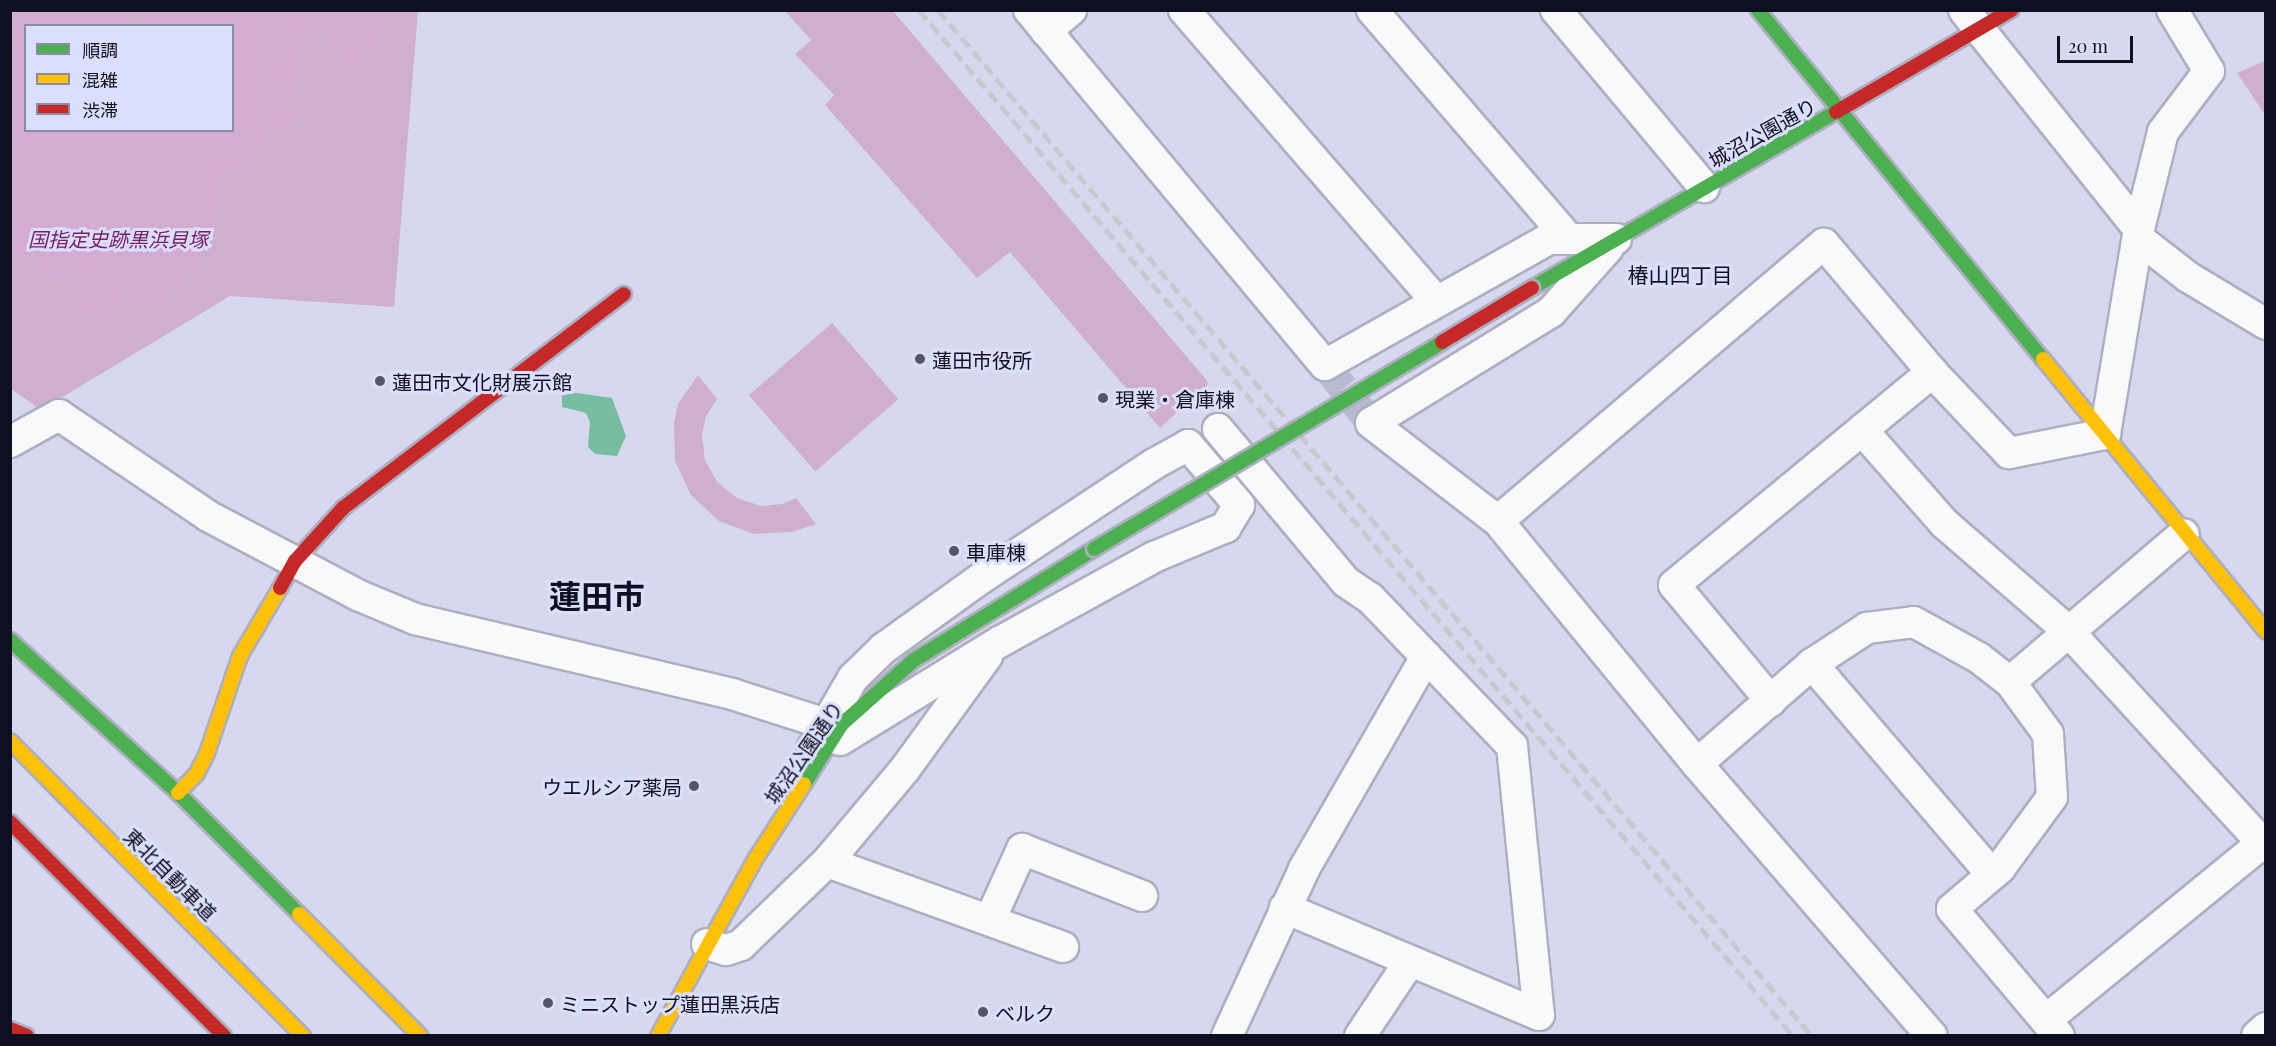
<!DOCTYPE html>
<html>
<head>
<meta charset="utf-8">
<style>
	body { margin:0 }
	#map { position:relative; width:2276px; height:1046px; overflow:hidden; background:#d6d9ee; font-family:"Playfair Display","Noto Sans JP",serif }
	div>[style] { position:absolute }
	.green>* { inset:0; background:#cfaece; transform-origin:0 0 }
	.forest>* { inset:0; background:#d4abd1 }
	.water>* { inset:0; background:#78bca2 }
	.street-tunnel>* { height:30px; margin-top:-15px; transform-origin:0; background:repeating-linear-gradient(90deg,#b8bbcf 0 30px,transparent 0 45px) }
	.roads { filter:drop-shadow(2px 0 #adafc1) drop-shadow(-2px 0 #adafc1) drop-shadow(0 2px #adafc1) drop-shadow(0 -2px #adafc1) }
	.street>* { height:30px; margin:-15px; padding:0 15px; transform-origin:15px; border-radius:15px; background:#f9f9fc }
	.fast>* { height:14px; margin:-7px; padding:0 7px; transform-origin:7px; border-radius:7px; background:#4caf50 }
	.slow>* { height:14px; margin:-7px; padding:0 7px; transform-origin:7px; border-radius:7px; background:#ffc107 }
	.jam>* { height:14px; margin:-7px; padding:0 7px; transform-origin:7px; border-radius:7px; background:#c62828 }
	.rail>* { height:4.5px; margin-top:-2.25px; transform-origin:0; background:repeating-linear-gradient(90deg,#c8c9cf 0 12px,transparent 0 18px) }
	.bridges { filter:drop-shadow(2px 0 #adafc1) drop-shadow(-2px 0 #adafc1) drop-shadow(0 2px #adafc1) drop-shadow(0 -2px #adafc1) }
	.fast-bridge>* { height:14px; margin:-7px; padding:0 7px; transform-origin:7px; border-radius:7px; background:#4caf50 }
	.jam-bridge>* { height:14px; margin:-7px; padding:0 7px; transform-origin:7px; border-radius:7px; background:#c62828 }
	.dots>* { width:16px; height:16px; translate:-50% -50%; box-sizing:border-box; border:3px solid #dbdffd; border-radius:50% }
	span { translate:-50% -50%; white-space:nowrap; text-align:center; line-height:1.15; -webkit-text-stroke:6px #dbdffd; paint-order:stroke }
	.street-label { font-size:20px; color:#0e0f20 }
	.park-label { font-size:20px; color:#792062; font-style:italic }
	.poi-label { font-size:20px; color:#0e0f20 }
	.left { translate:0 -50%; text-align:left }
	.right { translate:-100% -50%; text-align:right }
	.neighbourhood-label { font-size:21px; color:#0e0f20 }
	.town-label { font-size:32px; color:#0e0f20; font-weight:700 }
	.frame { position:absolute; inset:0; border:12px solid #0e0f20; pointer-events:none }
	.legend { position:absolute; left:24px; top:24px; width:210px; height:108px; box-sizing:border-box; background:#dbdffd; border:2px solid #898ca5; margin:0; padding:8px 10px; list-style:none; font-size:18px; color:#0e0f20 }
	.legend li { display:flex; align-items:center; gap:12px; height:30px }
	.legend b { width:30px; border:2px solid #898ca5 }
	.scale { position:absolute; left:2057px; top:36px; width:76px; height:27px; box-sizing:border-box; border:3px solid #0e0f20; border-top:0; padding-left:8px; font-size:18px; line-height:21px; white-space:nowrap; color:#0e0f20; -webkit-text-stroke:4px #dbdffd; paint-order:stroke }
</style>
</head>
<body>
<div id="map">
	<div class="green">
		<i style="clip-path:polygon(evenodd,10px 11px,418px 11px,394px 307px,230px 296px,41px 410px,11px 389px,10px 11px,26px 26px,232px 26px,232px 130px,26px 130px,26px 26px)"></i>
		<i style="clip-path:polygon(785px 11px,893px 11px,1209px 383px,1160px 428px,1010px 252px,977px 278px,825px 105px,834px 95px,795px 54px,811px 40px)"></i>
		<i style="clip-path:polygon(2265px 61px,2265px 115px,2237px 73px)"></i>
		<i style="left:832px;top:323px;width:101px;height:110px;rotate:49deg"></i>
		<i style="clip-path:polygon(698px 375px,717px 399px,706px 416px,702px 435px,705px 460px,717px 482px,737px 498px,761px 506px,782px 504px,796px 498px,816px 524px,792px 532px,754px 534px,719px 521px,691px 495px,675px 461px,674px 423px,678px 404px)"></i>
	</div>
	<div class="forest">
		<i style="clip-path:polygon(evenodd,26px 11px,122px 11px,132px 23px,144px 24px,157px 11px,396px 11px,384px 18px,376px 46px,355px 63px,345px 63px,344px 53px,317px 21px,309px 24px,307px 37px,295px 45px,292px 69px,301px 82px,288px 93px,287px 105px,293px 113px,289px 124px,275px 130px,267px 128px,257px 151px,239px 168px,222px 164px,213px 215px,200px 244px,200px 256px,166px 298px,144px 306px,125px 292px,101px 318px,81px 308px,76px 270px,57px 276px,42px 272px,41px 246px,31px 246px,24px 255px,11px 259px,11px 36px,26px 11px,26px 26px,232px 26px,232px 130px,26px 130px,26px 26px)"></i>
	</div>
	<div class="water">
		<i style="clip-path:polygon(570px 392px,612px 398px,626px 436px,617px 456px,595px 454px,588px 447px,590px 422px,586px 413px,562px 407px,562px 396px)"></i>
	</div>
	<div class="street-tunnel">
		<i style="left:1325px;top:365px;width:74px;rotate:51.6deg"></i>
	</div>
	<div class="roads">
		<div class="street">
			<i style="left:1029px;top:10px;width:462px;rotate:50.2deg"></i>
			<i style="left:1325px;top:365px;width:257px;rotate:-29.4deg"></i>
			<i style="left:1549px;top:239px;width:67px"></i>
			<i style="left:1184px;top:10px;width:385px;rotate:49.1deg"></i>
			<i style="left:1372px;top:10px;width:302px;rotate:49.3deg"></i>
			<i style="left:1556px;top:10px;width:231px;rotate:50.1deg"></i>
			<i style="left:1964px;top:10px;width:280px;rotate:51.4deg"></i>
			<i style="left:1046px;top:31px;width:33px;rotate:-40deg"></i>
			<i style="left:2138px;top:238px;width:63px;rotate:38deg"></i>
			<i style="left:2188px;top:277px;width:91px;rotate:31.1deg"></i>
			<i style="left:1608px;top:248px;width:86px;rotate:131.7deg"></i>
			<i style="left:1551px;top:312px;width:211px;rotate:148.3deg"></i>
			<i style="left:1371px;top:423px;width:160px;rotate:37.7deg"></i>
			<i style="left:1498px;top:521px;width:314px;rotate:50.7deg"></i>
			<i style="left:1697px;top:764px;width:359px;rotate:49.2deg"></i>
			<i style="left:1218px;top:429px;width:199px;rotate:50.1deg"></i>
			<i style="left:1346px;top:582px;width:29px;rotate:34deg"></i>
			<i style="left:1370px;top:598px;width:205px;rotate:46.2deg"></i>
			<i style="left:1512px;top:746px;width:270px;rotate:84.3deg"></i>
			<i style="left:1539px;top:1015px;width:276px;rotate:-157.2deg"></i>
			<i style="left:1862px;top:430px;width:125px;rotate:48.6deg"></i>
			<i style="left:1945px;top:524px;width:163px;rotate:41deg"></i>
			<i style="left:2068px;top:631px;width:293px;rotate:47.5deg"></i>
			<i style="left:10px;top:442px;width:56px;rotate:-28.9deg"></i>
			<i style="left:59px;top:415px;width:180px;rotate:34.1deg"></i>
			<i style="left:208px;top:516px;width:172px;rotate:27.8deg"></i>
			<i style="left:360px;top:596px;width:60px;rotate:22.7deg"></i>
			<i style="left:415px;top:619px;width:326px;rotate:13.3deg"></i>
			<i style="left:732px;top:694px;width:96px;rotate:17.7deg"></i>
			<i style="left:1498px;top:521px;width:428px;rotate:-40.4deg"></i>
			<i style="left:1824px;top:244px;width:167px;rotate:49.8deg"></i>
			<i style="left:1932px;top:372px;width:112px;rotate:46.5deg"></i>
			<i style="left:2009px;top:453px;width:98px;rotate:-11.2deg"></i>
			<i style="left:2105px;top:434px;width:208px;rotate:-80.6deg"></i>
			<i style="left:2139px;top:229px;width:100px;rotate:-76.1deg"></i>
			<i style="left:2163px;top:132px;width:76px;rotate:-53deg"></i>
			<i style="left:2209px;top:71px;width:71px;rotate:-121.2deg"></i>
			<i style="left:1812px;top:664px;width:277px;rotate:49.5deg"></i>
			<i style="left:2010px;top:682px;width:228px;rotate:-40.4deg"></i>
			<i style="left:1771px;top:701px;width:151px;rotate:-129.9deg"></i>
			<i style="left:1674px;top:585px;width:335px;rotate:-39.5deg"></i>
			<i style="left:812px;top:749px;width:82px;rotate:-60deg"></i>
			<i style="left:853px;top:678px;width:43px;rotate:-44.1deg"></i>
			<i style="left:884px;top:648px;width:118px;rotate:-35.7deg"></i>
			<i style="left:980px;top:579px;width:209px;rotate:-33.5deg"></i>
			<i style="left:1154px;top:464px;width:39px;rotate:-29deg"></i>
			<i style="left:1188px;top:445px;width:79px;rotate:49.6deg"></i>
			<i style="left:1239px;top:505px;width:26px;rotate:121deg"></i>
			<i style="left:1226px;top:527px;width:78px;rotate:157.4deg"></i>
			<i style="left:1154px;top:557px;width:175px;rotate:151.2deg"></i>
			<i style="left:1001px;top:641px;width:189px;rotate:148.4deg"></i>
			<i style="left:1697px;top:764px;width:152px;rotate:-41deg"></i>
			<i style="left:1812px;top:664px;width:66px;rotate:-33.2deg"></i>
			<i style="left:1867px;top:628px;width:47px;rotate:-7.3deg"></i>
			<i style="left:1914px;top:622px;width:74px;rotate:29deg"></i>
			<i style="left:1979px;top:658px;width:39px;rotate:38deg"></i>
			<i style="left:2010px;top:682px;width:64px;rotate:53.8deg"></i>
			<i style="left:2048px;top:734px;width:63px;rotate:86.4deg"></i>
			<i style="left:2052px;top:797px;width:88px;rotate:126.2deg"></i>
			<i style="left:2000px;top:868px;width:63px;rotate:139.5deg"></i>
			<i style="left:1952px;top:909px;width:166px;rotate:49.9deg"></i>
			<i style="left:827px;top:862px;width:251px;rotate:19.8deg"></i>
			<i style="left:990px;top:920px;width:78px;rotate:-65.7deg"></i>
			<i style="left:1022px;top:849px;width:129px;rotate:21.4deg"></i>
			<i style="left:707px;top:944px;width:20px;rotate:18deg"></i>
			<i style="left:726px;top:950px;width:16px;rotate:-18deg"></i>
			<i style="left:741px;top:945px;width:120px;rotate:-44deg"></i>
			<i style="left:827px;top:862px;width:121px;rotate:-50deg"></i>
			<i style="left:905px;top:769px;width:140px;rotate:-54deg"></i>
			<i style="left:2046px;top:1020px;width:284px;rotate:-39.3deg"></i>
			<i style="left:1227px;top:1036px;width:184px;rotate:-65.2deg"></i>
			<i style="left:1304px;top:869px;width:245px;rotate:-60.1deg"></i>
			<i style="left:1360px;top:1036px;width:90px;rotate:-56.3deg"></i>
			<i style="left:2257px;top:1036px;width:12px;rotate:-42deg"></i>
		</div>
		<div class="fast">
			<i style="left:1758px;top:10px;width:451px;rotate:50.8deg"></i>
			<i style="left:1532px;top:288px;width:351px;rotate:-30.1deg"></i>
			<i style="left:10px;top:640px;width:227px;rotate:42.3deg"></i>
			<i style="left:178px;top:793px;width:171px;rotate:45deg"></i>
			<i style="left:804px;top:784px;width:71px;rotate:-57.7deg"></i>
			<i style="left:842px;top:724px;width:96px;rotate:-41.6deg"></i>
			<i style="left:914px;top:660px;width:211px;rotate:-31.7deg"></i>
		</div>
		<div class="slow">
			<i style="left:2043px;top:359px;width:352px;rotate:50.7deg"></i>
			<i style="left:10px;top:741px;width:416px;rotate:45.2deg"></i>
			<i style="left:178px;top:793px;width:28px;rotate:-46deg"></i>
			<i style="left:197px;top:773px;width:22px;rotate:-63deg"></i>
			<i style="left:207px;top:753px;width:102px;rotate:-71.2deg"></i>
			<i style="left:240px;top:656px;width:79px;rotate:-59.5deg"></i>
			<i style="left:299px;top:914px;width:172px;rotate:45.2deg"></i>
			<i style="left:658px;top:1036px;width:203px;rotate:-61.2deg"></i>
			<i style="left:756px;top:858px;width:88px;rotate:-57deg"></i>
		</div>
		<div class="jam">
			<i style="left:1836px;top:112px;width:203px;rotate:-30.2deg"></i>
			<i style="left:280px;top:588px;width:31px;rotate:-61deg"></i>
			<i style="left:295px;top:561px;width:72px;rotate:-47.8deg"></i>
			<i style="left:343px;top:508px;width:353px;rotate:-37.3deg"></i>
			<i style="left:10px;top:822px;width:303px;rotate:45deg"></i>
			<i style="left:10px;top:1029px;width:18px;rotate:22deg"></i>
		</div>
	</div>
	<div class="rail">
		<i style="left:919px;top:10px;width:1348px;rotate:49.57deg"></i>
		<i style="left:938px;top:10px;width:1348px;rotate:49.57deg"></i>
	</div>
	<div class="bridges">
		<div class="fast-bridge">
			<i style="left:1094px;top:549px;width:405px;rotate:-30.7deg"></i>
		</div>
		<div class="jam-bridge">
			<i style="left:1442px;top:342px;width:105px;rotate:-31deg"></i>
		</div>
	</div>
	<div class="dots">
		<i style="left:920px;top:359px;background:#545668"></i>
		<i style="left:380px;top:381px;background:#545668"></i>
		<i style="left:1103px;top:398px;background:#545668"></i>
		<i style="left:954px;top:551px;background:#545668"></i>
		<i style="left:694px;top:786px;background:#545668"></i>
		<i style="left:548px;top:1003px;background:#545668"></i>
		<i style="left:983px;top:1012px;background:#545668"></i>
	</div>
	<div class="street-label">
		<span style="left:1762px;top:132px;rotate:-29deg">城沼公園通り</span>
		<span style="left:803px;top:752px;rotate:-55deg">城沼公園通り</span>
		<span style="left:171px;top:874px;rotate:45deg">東北自動車道</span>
	</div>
	<div class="park-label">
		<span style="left:118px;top:238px">国指定史跡黒浜貝塚</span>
	</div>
	<div class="poi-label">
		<span class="left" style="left:932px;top:359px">蓮田市役所</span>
		<span class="left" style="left:392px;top:381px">蓮田市文化財展示館</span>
		<span class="left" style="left:1115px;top:398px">現業・倉庫棟</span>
		<span class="left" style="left:966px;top:551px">車庫棟</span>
		<span class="right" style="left:682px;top:786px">ウエルシア薬局</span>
		<span class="left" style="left:560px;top:1003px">ミニストップ蓮田黒浜店</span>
		<span class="left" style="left:995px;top:1012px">ベルク</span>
	</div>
	<div class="neighbourhood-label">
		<span style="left:1680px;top:274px">椿山四丁目</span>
	</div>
	<div class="town-label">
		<span style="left:597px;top:595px">蓮田市</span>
	</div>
	<div class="frame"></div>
	<ul class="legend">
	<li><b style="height:8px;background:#4caf50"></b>順調</li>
	<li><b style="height:8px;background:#ffc107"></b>混雑</li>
	<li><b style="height:8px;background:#c62828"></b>渋滞</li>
	</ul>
	<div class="scale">20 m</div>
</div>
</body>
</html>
